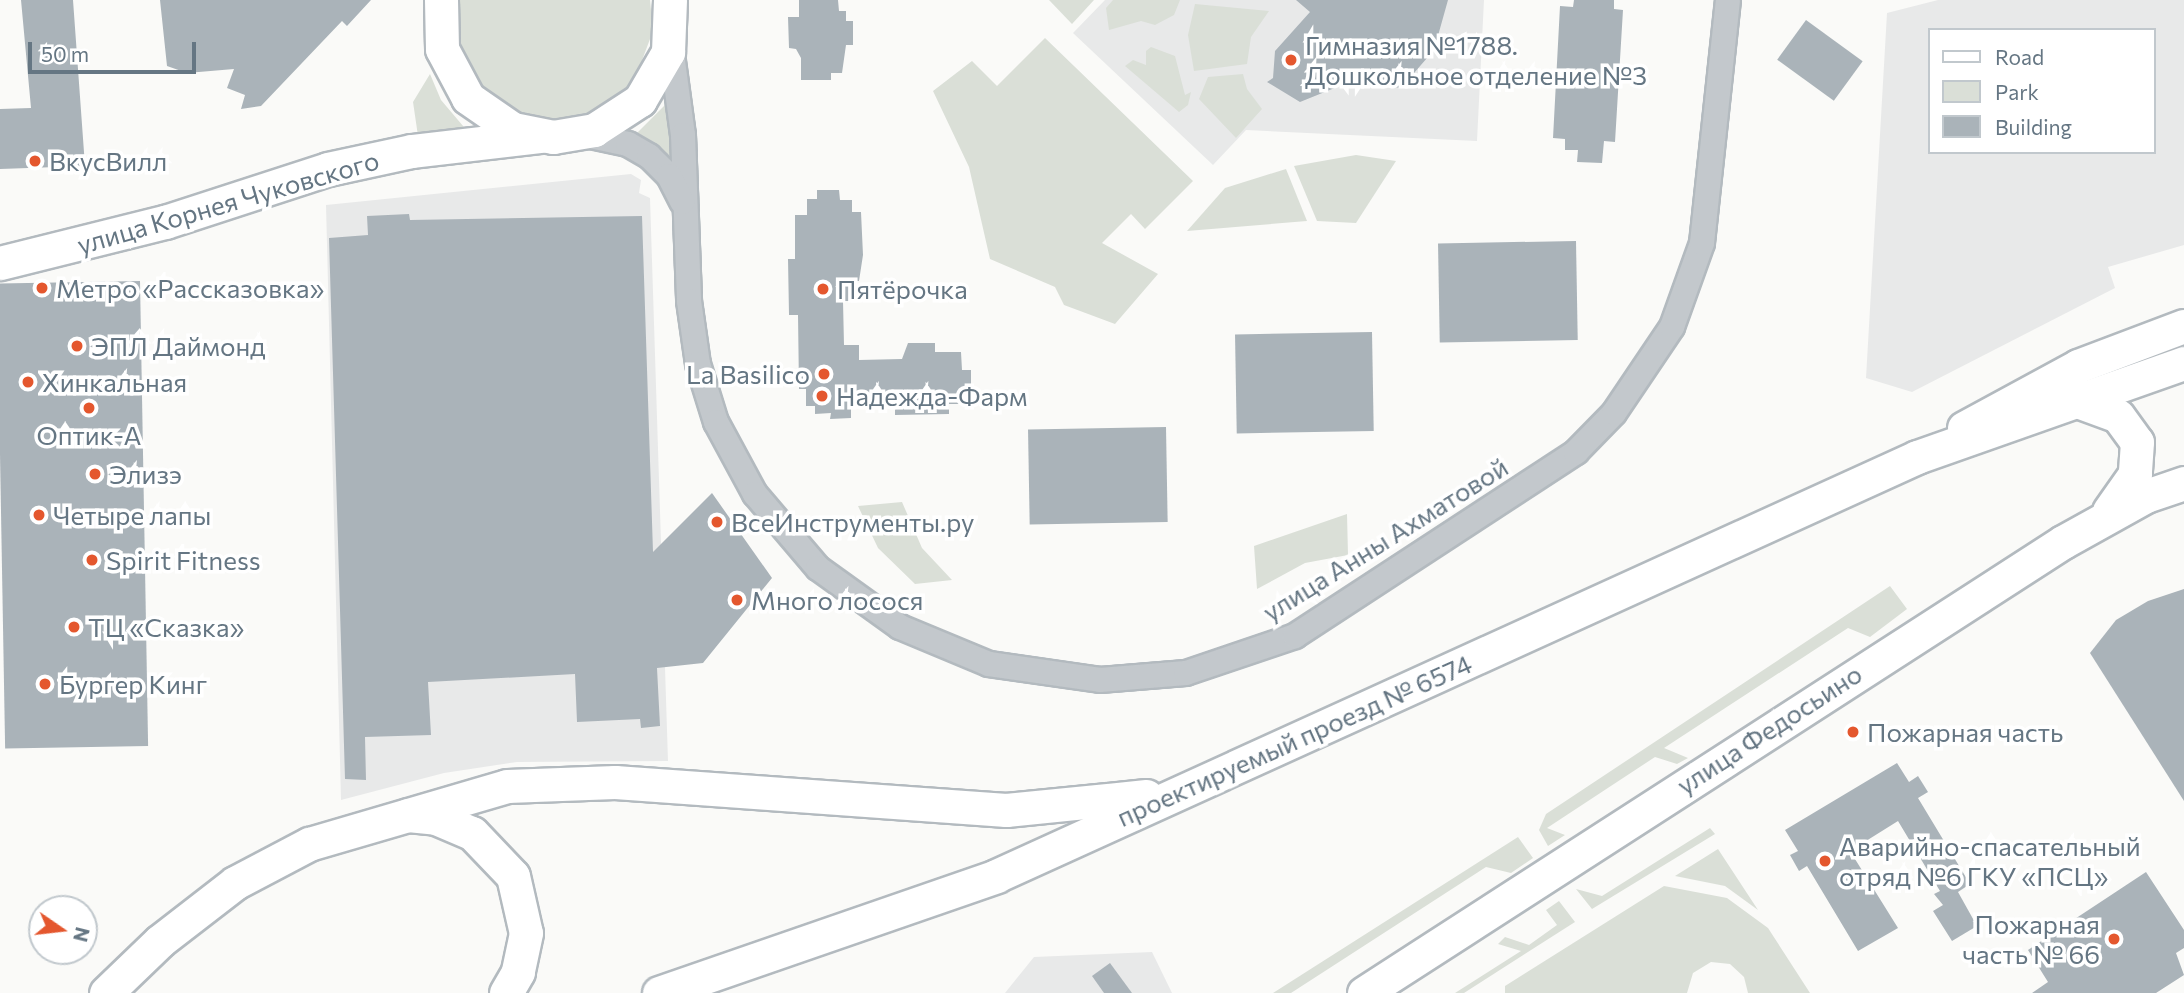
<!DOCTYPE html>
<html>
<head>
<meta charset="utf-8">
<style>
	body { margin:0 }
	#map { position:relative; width:2184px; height:993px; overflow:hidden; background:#fafaf8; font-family:Commissioner,sans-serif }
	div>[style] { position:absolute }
	.built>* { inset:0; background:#e8e9e9 }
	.green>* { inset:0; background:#dadfd7 }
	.building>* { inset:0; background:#aab3b9; transform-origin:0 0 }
	.roads { filter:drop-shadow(2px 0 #b3babf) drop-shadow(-2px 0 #b3babf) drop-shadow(0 2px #b3babf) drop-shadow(0 -2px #b3babf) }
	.street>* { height:24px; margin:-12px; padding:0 12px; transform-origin:12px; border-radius:12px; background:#c3c8cc }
	.secondary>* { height:33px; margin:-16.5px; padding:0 16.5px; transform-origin:16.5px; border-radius:16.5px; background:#fff }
	.dots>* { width:19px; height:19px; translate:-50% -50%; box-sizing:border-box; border:4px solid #fff; border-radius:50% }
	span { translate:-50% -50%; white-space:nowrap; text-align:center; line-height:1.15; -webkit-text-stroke:7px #fff; paint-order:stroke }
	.poi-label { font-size:26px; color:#657683 }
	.left { translate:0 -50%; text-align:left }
	.right { translate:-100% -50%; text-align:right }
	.street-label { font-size:26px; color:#657683 }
	.legend { position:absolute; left:1928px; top:28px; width:228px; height:126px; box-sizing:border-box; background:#fff; border:2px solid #c1c8cd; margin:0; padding:9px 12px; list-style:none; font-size:21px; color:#657683 }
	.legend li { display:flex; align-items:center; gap:14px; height:35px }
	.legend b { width:35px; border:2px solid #c1c8cd }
	.north { position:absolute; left:28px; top:895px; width:70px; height:70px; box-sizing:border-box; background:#fff; border:2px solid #c1c8cd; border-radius:50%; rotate:104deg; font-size:19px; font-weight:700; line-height:28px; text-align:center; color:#657683 }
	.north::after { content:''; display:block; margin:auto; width:24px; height:32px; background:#e4572e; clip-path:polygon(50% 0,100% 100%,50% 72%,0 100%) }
	.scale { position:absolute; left:28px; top:42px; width:168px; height:32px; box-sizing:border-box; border:4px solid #657683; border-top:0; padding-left:9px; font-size:21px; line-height:24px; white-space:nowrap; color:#657683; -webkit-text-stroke:5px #fff; paint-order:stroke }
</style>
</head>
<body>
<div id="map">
	<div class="built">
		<i style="clip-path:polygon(1105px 0,1484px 0,1477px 141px,1246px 130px,1213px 165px,1073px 33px)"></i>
		<i style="clip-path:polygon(evenodd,1938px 0,2184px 0,2184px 245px,2108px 267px,2115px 288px,1912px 392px,1866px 378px,1887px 13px,1938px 0,1930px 30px,2154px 30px,2154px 152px,1930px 152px,1930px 30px)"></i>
		<i style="clip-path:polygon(631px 174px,641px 180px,639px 193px,650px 198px,668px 761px,517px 762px,444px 773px,341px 800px,326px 205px)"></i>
		<i style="clip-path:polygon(1152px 952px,1172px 993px,1005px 993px,1034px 957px)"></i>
	</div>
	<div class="green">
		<i style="clip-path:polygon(460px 0,650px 0,653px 31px,635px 79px,618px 98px,597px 112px,547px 121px,521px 115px,480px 86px,458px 40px)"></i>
		<i style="clip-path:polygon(1049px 0,1094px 0,1072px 24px)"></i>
		<i style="clip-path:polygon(1113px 0,1180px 0,1174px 15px,1155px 25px,1141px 21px,1109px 30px,1106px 8px)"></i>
		<i style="clip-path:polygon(1195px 4px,1269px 11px,1251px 37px,1247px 64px,1194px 71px,1188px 35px)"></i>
		<i style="clip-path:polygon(1045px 38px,1193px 181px,1145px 229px,1131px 214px,1102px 243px,1158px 274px,1115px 324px,1064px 305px,1055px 287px,990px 259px,969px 167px,933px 91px,972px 61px,997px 86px)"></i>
		<i style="clip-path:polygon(1151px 47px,1175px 56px,1185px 95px,1191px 92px,1188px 105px,1179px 112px,1125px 66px,1133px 60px,1146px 65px,1146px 51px)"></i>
		<i style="clip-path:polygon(430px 74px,441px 100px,469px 133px,418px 136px,413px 102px)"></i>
		<i style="clip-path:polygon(1243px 74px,1247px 89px,1262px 109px,1236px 138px,1199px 99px,1208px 77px)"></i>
		<i style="clip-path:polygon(669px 101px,673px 157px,633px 137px)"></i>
		<i style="clip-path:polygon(1356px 155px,1396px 161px,1356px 223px,1317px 221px,1294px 166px)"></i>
		<i style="clip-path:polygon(1286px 169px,1307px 221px,1187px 231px,1225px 188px)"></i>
		<i style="clip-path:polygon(902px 502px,922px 548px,952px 580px,915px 584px,878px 548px,858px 506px)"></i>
		<i style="clip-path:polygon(1347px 514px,1348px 555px,1305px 563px,1257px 589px,1254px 546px)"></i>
		<i style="clip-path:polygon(1890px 586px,1907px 609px,1870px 637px,1848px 628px,1664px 748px,1688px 758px,1677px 764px,1655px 757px,1547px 828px,1565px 835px,1548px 846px,1539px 830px,1546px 814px)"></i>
		<i style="clip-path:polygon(1710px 828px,1715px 834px,1592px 909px,1576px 889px,1602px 896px)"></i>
		<i style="clip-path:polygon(1518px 837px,1533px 858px,1511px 873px,1486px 867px,1291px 993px,1273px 993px)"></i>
		<i style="clip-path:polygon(1718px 849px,1758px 910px,1725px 886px,1675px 876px)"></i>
		<i style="clip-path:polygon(1664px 886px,1727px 898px,1768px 928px,1810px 993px,1748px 993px,1744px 977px,1730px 964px,1711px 962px,1693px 973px,1687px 993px,1505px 993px,1505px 986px)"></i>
		<i style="clip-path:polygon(1559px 901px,1575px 922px,1464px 993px,1455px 993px,1521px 951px,1498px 944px,1505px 937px,1529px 945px,1557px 925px,1546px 910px)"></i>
	</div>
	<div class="building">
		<i style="clip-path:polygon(21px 0,73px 0,85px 166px,0 169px,0 109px,31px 108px)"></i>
		<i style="clip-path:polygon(160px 0,371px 0,347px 26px,342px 21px,261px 106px,241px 109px,245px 95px,227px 88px,234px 69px,187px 73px,167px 66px)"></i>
		<i style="clip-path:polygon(799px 0,838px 0,839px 11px,846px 11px,846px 21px,853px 21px,853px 45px,846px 45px,842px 73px,831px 73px,831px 80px,801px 80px,801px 58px,796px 49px,789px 48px,788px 17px,799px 17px)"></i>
		<i style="clip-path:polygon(1296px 0,1448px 0,1434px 50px,1401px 88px,1352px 81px,1300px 102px,1267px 82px,1273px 78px,1275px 51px,1310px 12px)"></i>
		<i style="clip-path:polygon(1574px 0,1614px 0,1614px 9px,1623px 10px,1615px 142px,1604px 141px,1602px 163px,1577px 162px,1578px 150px,1565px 150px,1565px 139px,1553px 138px,1560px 6px,1573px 7px)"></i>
		<i style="left:1806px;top:20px;width:70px;height:49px;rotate:36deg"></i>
		<i style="clip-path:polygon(817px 190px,839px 190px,840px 200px,852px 200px,852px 212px,861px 212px,863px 255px,859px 281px,849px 281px,849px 301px,843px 301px,844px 345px,859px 345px,859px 360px,902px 359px,908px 343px,935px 343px,935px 352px,961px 352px,962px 370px,971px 370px,971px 404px,949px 404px,949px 414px,895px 415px,895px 405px,851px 406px,851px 418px,830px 419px,831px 413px,815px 414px,815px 406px,806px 406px,806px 389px,799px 389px,798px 315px,789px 315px,788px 259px,795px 259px,795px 215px,807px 215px,807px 199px,817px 199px)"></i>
		<i style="clip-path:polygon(409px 214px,410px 220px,642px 216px,653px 552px,712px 493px,772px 578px,703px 663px,657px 668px,660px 726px,641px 728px,640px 719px,577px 722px,575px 674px,428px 682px,431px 735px,365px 737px,366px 780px,345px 779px,329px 238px,368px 235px,367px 216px)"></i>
		<i style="left:1576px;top:241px;width:99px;height:138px;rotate:89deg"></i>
		<i style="left:140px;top:281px;width:465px;height:143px;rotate:89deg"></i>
		<i style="left:1372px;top:332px;width:99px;height:137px;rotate:89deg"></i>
		<i style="left:1166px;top:427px;width:95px;height:138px;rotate:89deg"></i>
		<i style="clip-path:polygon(2184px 589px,2184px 801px,2090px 653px,2116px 620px,2148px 601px)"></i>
		<i style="clip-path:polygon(1897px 763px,1909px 782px,1918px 776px,1928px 792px,1918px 798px,1970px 884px,1958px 892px,1977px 926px,1952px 941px,1933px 911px,1943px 905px,1934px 894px,1940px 891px,1898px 821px,1850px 851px,1898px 928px,1858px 951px,1807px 866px,1799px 871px,1790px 855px,1798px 851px,1785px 830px)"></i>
		<i style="clip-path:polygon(2146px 872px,2184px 930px,2184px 948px,2176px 953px,2184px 975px,2156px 993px,2032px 993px,2048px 982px,2028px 950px)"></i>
		<i style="clip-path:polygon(1110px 963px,1132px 993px,1104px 993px,1092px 976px)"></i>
	</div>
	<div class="roads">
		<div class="street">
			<i style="left:670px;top:39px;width:97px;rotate:82.3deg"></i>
			<i style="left:683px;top:135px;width:166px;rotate:87.9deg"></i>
			<i style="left:689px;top:301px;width:64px;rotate:81.9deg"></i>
			<i style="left:698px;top:364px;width:61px;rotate:72.8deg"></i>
			<i style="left:716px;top:422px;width:82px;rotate:61.6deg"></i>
			<i style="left:755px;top:494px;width:97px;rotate:49.6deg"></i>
			<i style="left:818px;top:568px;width:101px;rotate:35.7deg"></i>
			<i style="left:900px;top:627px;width:96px;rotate:22.6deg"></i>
			<i style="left:989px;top:664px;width:112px;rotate:8.2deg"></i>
			<i style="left:1100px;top:680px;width:86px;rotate:-4.7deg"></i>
			<i style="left:1186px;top:673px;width:115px;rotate:-18.7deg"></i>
			<i style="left:1295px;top:636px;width:336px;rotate:-33.2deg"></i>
			<i style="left:1576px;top:452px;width:54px;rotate:-45.7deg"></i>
			<i style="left:1614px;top:413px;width:104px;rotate:-56deg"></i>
			<i style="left:1672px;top:327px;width:89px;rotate:-70.3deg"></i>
			<i style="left:1702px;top:243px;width:244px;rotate:-83.9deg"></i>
			<i style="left:581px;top:134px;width:48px;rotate:12deg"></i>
			<i style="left:628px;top:144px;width:24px;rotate:30deg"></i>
			<i style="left:649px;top:156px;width:28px;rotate:45deg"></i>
			<i style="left:669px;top:176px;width:29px;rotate:63deg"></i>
		</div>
		<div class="secondary">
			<i style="left:441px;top:0;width:49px;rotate:88.8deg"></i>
			<i style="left:442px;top:49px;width:55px;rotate:62deg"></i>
			<i style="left:468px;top:98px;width:55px;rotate:34.6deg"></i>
			<i style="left:513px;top:129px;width:41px;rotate:11.3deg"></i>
			<i style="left:553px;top:137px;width:42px;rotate:-9.7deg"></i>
			<i style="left:594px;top:130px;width:55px;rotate:-33.1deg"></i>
			<i style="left:640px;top:100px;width:56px;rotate:-59.7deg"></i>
			<i style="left:668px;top:52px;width:52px;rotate:-87.8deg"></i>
			<i style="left:0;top:263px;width:170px;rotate:-14deg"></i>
			<i style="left:165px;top:222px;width:171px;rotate:-18deg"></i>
			<i style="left:328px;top:169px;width:86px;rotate:-12.1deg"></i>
			<i style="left:412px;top:151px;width:129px;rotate:-6.7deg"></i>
			<i style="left:2080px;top:402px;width:40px;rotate:20.2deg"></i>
			<i style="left:2118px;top:416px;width:32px;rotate:54deg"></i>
			<i style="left:2137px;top:442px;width:32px;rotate:94deg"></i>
			<i style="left:2135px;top:474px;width:45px;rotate:125.1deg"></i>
			<i style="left:1964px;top:428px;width:130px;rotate:-28.5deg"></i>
			<i style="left:2078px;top:366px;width:113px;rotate:-20.7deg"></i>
			<i style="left:408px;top:815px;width:28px;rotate:6deg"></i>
			<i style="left:436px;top:818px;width:39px;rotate:23deg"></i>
			<i style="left:472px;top:833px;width:59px;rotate:46.4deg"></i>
			<i style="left:513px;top:876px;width:58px;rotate:77.2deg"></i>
			<i style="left:526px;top:933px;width:40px;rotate:102deg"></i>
			<i style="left:518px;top:972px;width:24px;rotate:120deg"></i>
			<i style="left:106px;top:993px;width:75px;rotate:-43.9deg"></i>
			<i style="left:160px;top:941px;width:95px;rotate:-37.7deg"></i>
			<i style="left:235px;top:883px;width:84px;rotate:-27.8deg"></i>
			<i style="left:309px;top:844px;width:206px;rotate:-16.3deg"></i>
			<i style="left:507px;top:786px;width:108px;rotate:-2.1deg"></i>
			<i style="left:615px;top:782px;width:392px;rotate:4.1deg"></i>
			<i style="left:1006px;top:810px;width:141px;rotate:-5.7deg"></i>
			<i style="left:659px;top:993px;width:357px;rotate:-19.1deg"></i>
			<i style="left:996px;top:876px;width:1012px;rotate:-24.46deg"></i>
			<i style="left:1917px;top:457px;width:283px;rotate:-19.4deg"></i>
			<i style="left:1364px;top:993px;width:832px;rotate:-32.83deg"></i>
			<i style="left:2063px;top:542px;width:95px;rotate:-29deg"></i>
			<i style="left:2146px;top:496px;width:40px;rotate:-18.9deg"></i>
		</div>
	</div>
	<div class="dots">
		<i style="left:1291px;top:60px;background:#e4572e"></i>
		<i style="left:35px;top:161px;background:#e4572e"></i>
		<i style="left:42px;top:288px;background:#e4572e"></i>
		<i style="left:823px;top:289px;background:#e4572e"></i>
		<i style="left:77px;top:346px;background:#e4572e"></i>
		<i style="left:824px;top:374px;background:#e4572e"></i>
		<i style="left:28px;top:382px;background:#e4572e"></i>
		<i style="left:822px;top:396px;background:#e4572e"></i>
		<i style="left:89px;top:408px;background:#e4572e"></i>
		<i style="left:95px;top:474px;background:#e4572e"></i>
		<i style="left:39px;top:515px;background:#e4572e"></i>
		<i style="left:717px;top:522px;background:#e4572e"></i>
		<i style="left:92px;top:560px;background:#e4572e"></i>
		<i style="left:737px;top:600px;background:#e4572e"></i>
		<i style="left:74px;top:627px;background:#e4572e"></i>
		<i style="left:45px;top:684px;background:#e4572e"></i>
		<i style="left:1853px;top:732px;background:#e4572e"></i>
		<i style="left:1825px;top:861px;background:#e4572e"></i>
		<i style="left:2114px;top:939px;background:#e4572e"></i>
	</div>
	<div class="poi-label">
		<span class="left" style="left:1305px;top:60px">Гимназия №1788.<br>Дошкольное отделение №3</span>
		<span class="left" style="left:49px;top:161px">ВкусВилл</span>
		<span class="left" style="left:56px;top:288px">Метро «Рассказовка»</span>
		<span class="left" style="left:837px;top:289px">Пятёрочка</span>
		<span class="left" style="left:91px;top:346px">ЭПЛ Даймонд</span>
		<span class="right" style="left:810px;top:374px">La Basilico</span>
		<span class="left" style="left:42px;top:382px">Хинкальная</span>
		<span class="left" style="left:836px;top:396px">Надежда-Фарм</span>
		<span style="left:89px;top:435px">Оптик-А</span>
		<span class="left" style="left:109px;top:474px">Элизэ</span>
		<span class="left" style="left:53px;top:515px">Четыре лапы</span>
		<span class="left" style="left:731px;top:522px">ВсеИнструменты.ру</span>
		<span class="left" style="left:106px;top:560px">Spirit Fitness</span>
		<span class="left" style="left:751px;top:600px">Много лосося</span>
		<span class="left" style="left:88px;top:627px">ТЦ «Сказка»</span>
		<span class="left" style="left:59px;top:684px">Бургер Кинг</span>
		<span class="left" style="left:1867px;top:732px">Пожарная часть</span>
		<span class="left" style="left:1839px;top:861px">Аварийно-спасательный<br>отряд №6 ГКУ «ПСЦ»</span>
		<span class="right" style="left:2100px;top:939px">Пожарная<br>часть № 66</span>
	</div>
	<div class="street-label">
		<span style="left:228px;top:202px;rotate:-16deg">улица Корнея Чуковского</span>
		<span style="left:1385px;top:539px;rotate:-32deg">улица Анны Ахматовой</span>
		<span style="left:1769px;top:729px;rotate:-33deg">улица Федосьино</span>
		<span style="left:1294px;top:740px;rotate:-24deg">проектируемый проезд № 6574</span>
	</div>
	<ul class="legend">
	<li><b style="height:9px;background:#fff"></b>Road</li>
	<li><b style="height:19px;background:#dadfd7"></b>Park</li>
	<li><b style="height:19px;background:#aab3b9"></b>Building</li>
	</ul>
	<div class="north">N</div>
	<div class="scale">50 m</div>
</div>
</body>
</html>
